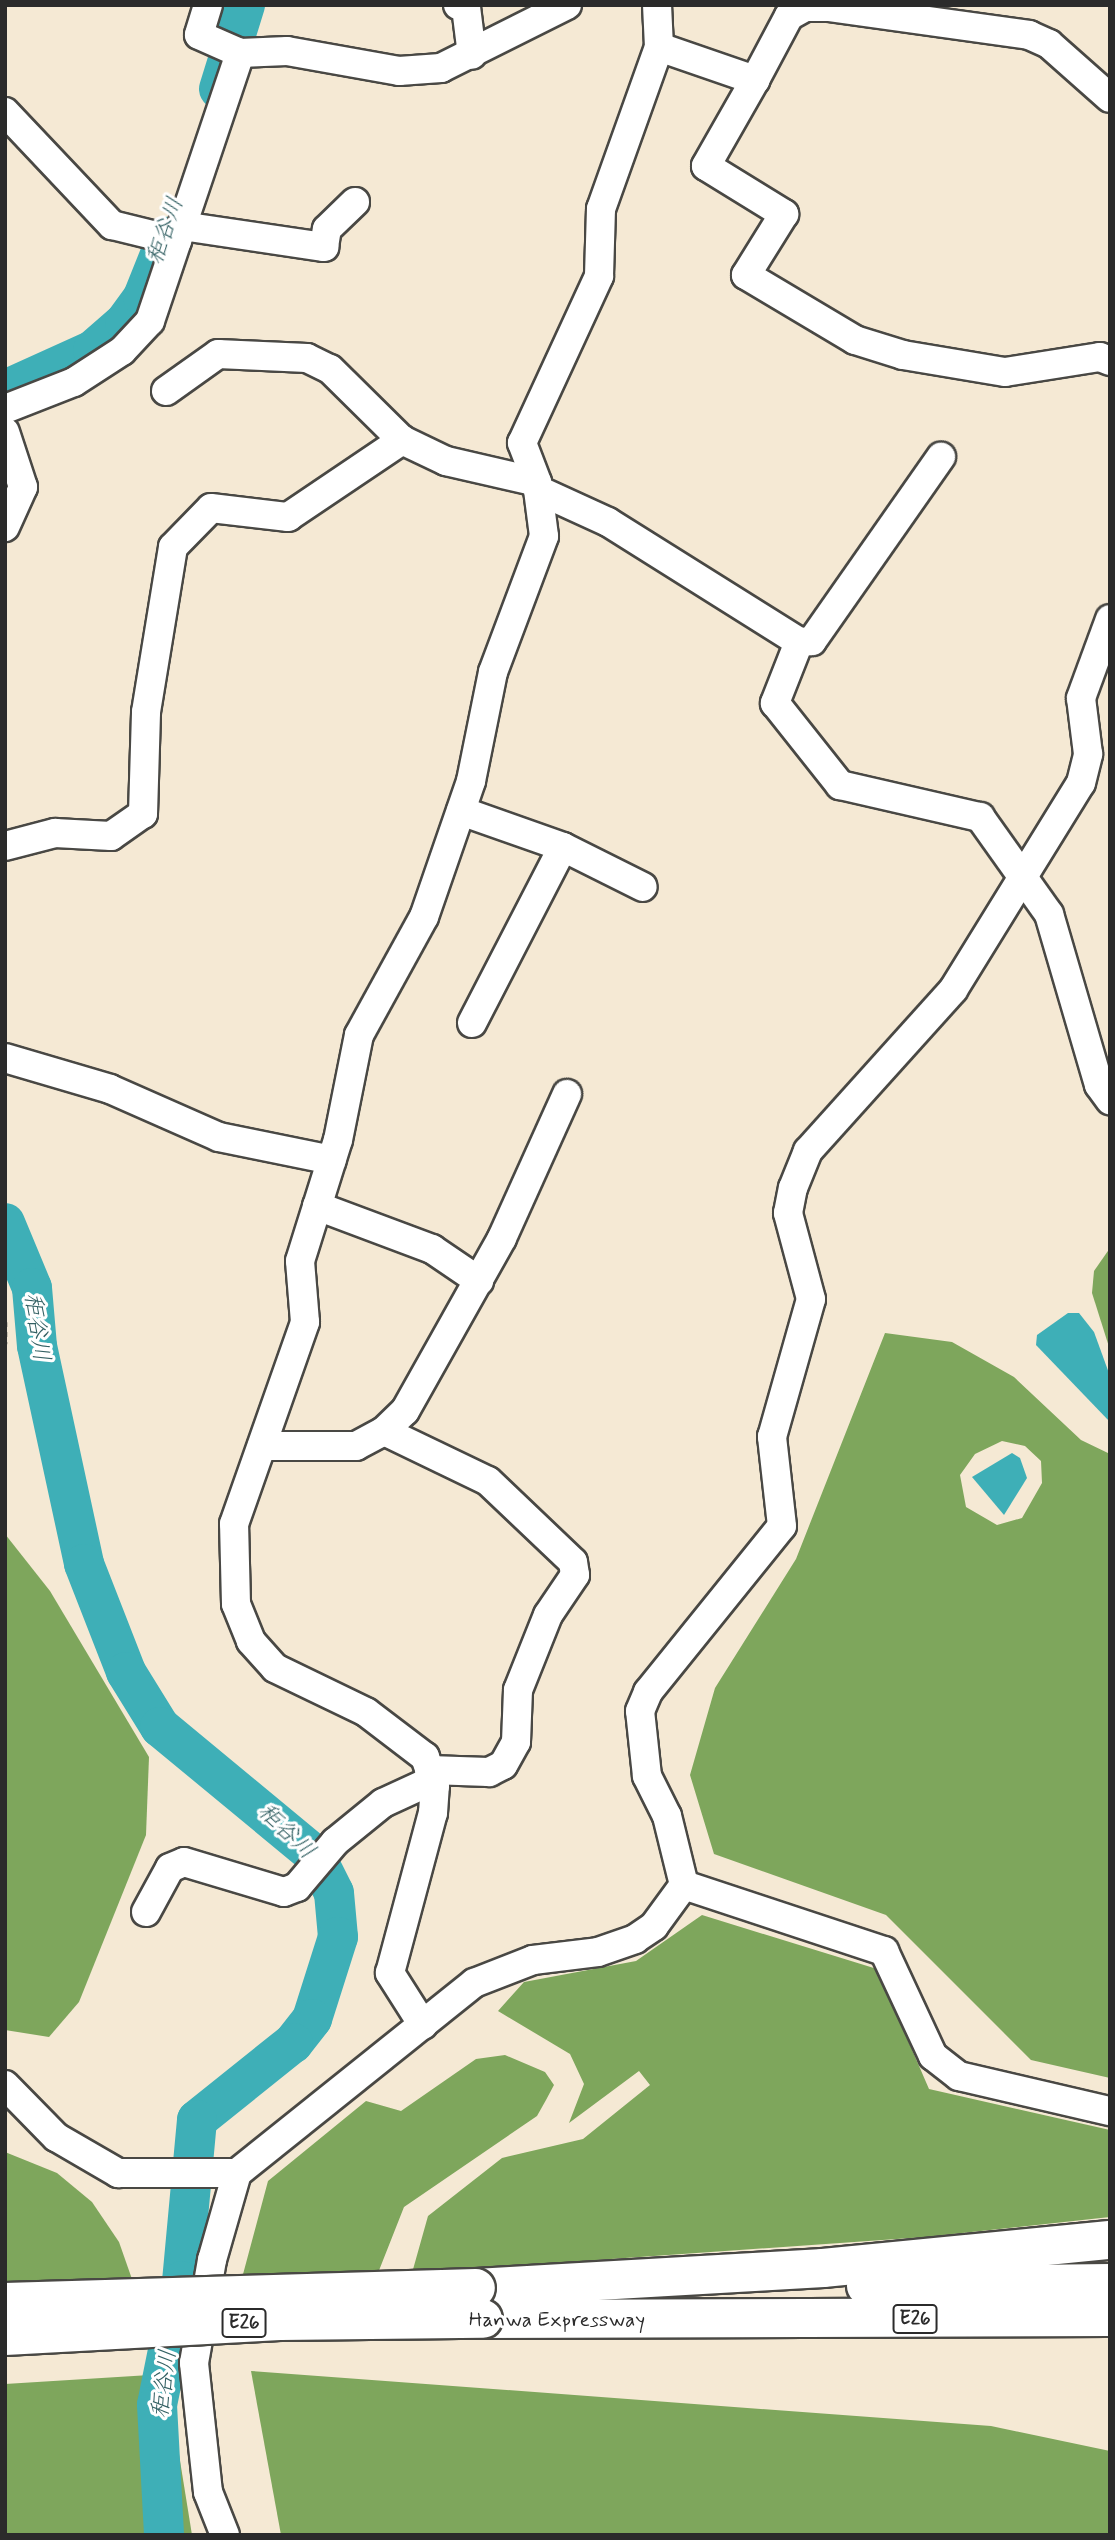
<!DOCTYPE html>
<html>
<head>
<meta charset="utf-8">
<style>
	body { margin:0 }
	#map { position:relative; width:1115px; height:2540px; overflow:hidden; background:#f5e9d4; font-family:Mynerve,"Klee One",sans-serif }
	div>[style] { position:absolute }
	.forest>* { inset:0; background:#7ea65c }
	.water>* { inset:0; background:#3eafb7 }
	.river>* { height:40px; margin:-20px; padding:0 20px; transform-origin:20px; border-radius:20px; background:#3eafb7 }
	.path>* { height:4.5px; margin-top:-2.25px; transform-origin:0; background:repeating-linear-gradient(90deg,#494844 0 5px,transparent 0 10px) }
	.roads { filter:drop-shadow(2px 0 #494844) drop-shadow(-2px 0 #494844) drop-shadow(0 2px #494844) drop-shadow(0 -2px #494844) }
	.minor>* { height:28px; margin:-14px; padding:0 14px; transform-origin:14px; border-radius:14px; background:#fff }
	.highway>* { height:38px; margin:-19px; padding:0 19px; transform-origin:19px; border-radius:19px; background:#fff }
	.bridges { filter:drop-shadow(2px 0 #494844) drop-shadow(-2px 0 #494844) drop-shadow(0 2px #494844) drop-shadow(0 -2px #494844) }
	.highway-bridge>* { height:38px; margin:-19px; padding:0 19px; transform-origin:19px; border-radius:19px; background:#fff }
	span { translate:-50% -50%; white-space:nowrap; text-align:center; line-height:1.15; -webkit-text-stroke:6px #fff; paint-order:stroke }
	.shield-label span { padding:2px 5px; background:#fff; border:2px solid; border-radius:5px; -webkit-text-stroke-width:0 }
	.shield-label { font-size:19px; color:#2b2b2b; font-weight:700 }
	.street-label { font-size:21px; color:#2b2b2b }
	.water-label { font-size:23px; color:#336063; font-style:italic }
	.frame { position:absolute; inset:0; border:7px solid #2b2b2b; pointer-events:none }
</style>
</head>
<body>
<div id="map">
	<div class="forest">
		<i style="clip-path:polygon(1110px 1248px,1110px 1350px,1092px 1293px,1094px 1271px)"></i>
		<i style="clip-path:polygon(evenodd,885px 1333px,952px 1342px,1014px 1377px,1081px 1440px,1110px 1454px,1110px 2078px,1031px 2060px,886px 1915px,714px 1854px,690px 1775px,715px 1688px,796px 1559px,885px 1333px,1002px 1441px,1025px 1446px,1041px 1461px,1042px 1483px,1022px 1518px,997px 1525px,966px 1507px,960px 1475px,975px 1454px,1002px 1441px)"></i>
		<i style="clip-path:polygon(5px 1534px,50px 1591px,149px 1757px,146px 1835px,79px 2002px,49px 2037px,5px 2030px)"></i>
		<i style="clip-path:polygon(702px 1915px,877px 1969px,929px 2089px,1110px 2130px,1110px 2217px,925px 2237px,412px 2273px,428px 2216px,502px 2158px,583px 2139px,650px 2085px,639px 2071px,569px 2123px,584px 2084px,570px 2054px,498px 2011px,524px 1982px,636px 1961px)"></i>
		<i style="clip-path:polygon(505px 2055px,545px 2072px,554px 2085px,546px 2100px,537px 2116px,404px 2207px,378px 2273px,242px 2278px,268px 2181px,366px 2101px,401px 2111px,476px 2059px)"></i>
		<i style="clip-path:polygon(5px 2152px,57px 2173px,92px 2202px,119px 2242px,133px 2282px,5px 2285px)"></i>
		<i style="clip-path:polygon(251px 2371px,991px 2426px,1110px 2451px,1110px 2535px,281px 2535px)"></i>
		<i style="clip-path:polygon(166px 2374px,192px 2535px,5px 2535px,5px 2384px)"></i>
	</div>
	<div class="water">
		<i style="clip-path:polygon(1068px 1313px,1079px 1313px,1094px 1332px,1110px 1376px,1110px 1422px,1036px 1345px,1037px 1335px)"></i>
		<i style="clip-path:polygon(1012px 1453px,1020px 1458px,1027px 1478px,1004px 1515px,972px 1477px)"></i>
	</div>
	<div class="river">
		<i style="left:219px;top:89px;width:88px;rotate:-72.8deg"></i>
		<i style="left:5px;top:390px;width:97px;rotate:-24.4deg"></i>
		<i style="left:93px;top:350px;width:43px;rotate:-41.2deg"></i>
		<i style="left:125px;top:322px;width:31px;rotate:-54deg"></i>
		<i style="left:143px;top:297px;width:65px;rotate:-68.2deg"></i>
		<i style="left:5px;top:1223px;width:70px;rotate:67.4deg"></i>
		<i style="left:32px;top:1288px;width:58px;rotate:85.1deg"></i>
		<i style="left:37px;top:1346px;width:223px;rotate:77.8deg"></i>
		<i style="left:84px;top:1564px;width:116px;rotate:68.7deg"></i>
		<i style="left:126px;top:1672px;width:65px;rotate:58.3deg"></i>
		<i style="left:160px;top:1727px;width:201px;rotate:39.6deg"></i>
		<i style="left:315px;top:1855px;width:42px;rotate:63.4deg"></i>
		<i style="left:334px;top:1893px;width:44px;rotate:84.8deg"></i>
		<i style="left:338px;top:1937px;width:86px;rotate:107.6deg"></i>
		<i style="left:312px;top:2019px;width:31px;rotate:128deg"></i>
		<i style="left:293px;top:2043px;width:123px;rotate:141.3deg"></i>
		<i style="left:197px;top:2120px;width:162px;rotate:95.3deg"></i>
		<i style="left:182px;top:2281px;width:126px;rotate:101.4deg"></i>
		<i style="left:157px;top:2405px;width:130px;rotate:86.9deg"></i>
	</div>
	<div class="path">
		<i style="left:5px;top:1322px;width:22px;rotate:90deg"></i>
	</div>
	<div class="roads">
		<div class="minor">
			<i style="left:208px;top:5px;width:31px;rotate:107deg"></i>
			<i style="left:199px;top:35px;width:45px;rotate:23.7deg"></i>
			<i style="left:240px;top:53px;width:47px;rotate:-2.4deg"></i>
			<i style="left:287px;top:51px;width:114px;rotate:10.1deg"></i>
			<i style="left:399px;top:71px;width:42px;rotate:-4.1deg"></i>
			<i style="left:441px;top:68px;width:141px;rotate:-26.6deg"></i>
			<i style="left:458px;top:5px;width:8px;rotate:14deg"></i>
			<i style="left:466px;top:7px;width:48px;rotate:82.9deg"></i>
			<i style="left:659px;top:47px;width:102px;rotate:19deg"></i>
			<i style="left:755px;top:80px;width:72px;rotate:-62deg"></i>
			<i style="left:789px;top:16px;width:18px;rotate:-29deg"></i>
			<i style="left:805px;top:7px;width:23px"></i>
			<i style="left:828px;top:7px;width:203px;rotate:7.9deg"></i>
			<i style="left:1029px;top:35px;width:22px;rotate:24deg"></i>
			<i style="left:1049px;top:44px;width:81px;rotate:41.5deg"></i>
			<i style="left:755px;top:80px;width:99px;rotate:119.7deg"></i>
			<i style="left:706px;top:166px;width:92px;rotate:31.6deg"></i>
			<i style="left:784px;top:214px;width:72px;rotate:121.9deg"></i>
			<i style="left:746px;top:275px;width:127px;rotate:30.8deg"></i>
			<i style="left:855px;top:340px;width:50px;rotate:17.4deg"></i>
			<i style="left:903px;top:355px;width:103px;rotate:9.5deg"></i>
			<i style="left:1005px;top:372px;width:96px;rotate:-9deg"></i>
			<i style="left:1100px;top:357px;width:11px;rotate:22deg"></i>
			<i style="left:5px;top:112px;width:156px;rotate:46.6deg"></i>
			<i style="left:112px;top:225px;width:67px;rotate:13.8deg"></i>
			<i style="left:182px;top:226px;width:144px;rotate:8.4deg"></i>
			<i style="left:324px;top:247px;width:18px;rotate:-81deg"></i>
			<i style="left:327px;top:229px;width:39px;rotate:-44deg"></i>
			<i style="left:166px;top:391px;width:64px;rotate:-35.4deg"></i>
			<i style="left:218px;top:354px;width:89px;rotate:2.6deg"></i>
			<i style="left:307px;top:358px;width:25px;rotate:26deg"></i>
			<i style="left:330px;top:369px;width:101px;rotate:44.6deg"></i>
			<i style="left:402px;top:440px;width:49px;rotate:25.5deg"></i>
			<i style="left:446px;top:461px;width:93px;rotate:13deg"></i>
			<i style="left:5px;top:409px;width:74px;rotate:-21.4deg"></i>
			<i style="left:74px;top:382px;width:57px;rotate:-32.9deg"></i>
			<i style="left:122px;top:351px;width:41px;rotate:-47deg"></i>
			<i style="left:150px;top:321px;width:283px;rotate:-71.4deg"></i>
			<i style="left:5px;top:432px;width:58px;rotate:71.9deg"></i>
			<i style="left:23px;top:487px;width:44px;rotate:114.2deg"></i>
			<i style="left:538px;top:490px;width:77px;rotate:24.6deg"></i>
			<i style="left:608px;top:522px;width:226px;rotate:32.1deg"></i>
			<i style="left:799px;top:642px;width:66px;rotate:111.5deg"></i>
			<i style="left:775px;top:703px;width:105px;rotate:51.6deg"></i>
			<i style="left:840px;top:785px;width:144px;rotate:12.9deg"></i>
			<i style="left:980px;top:817px;width:119px;rotate:54.6deg"></i>
			<i style="left:1049px;top:914px;width:178px;rotate:73.7deg"></i>
			<i style="left:1099px;top:1085px;width:19px;rotate:54deg"></i>
			<i style="left:799px;top:642px;width:13px;rotate:-4deg"></i>
			<i style="left:812px;top:641px;width:225px;rotate:-55deg"></i>
			<i style="left:461px;top:811px;width:108px;rotate:19.4deg"></i>
			<i style="left:563px;top:847px;width:89px;rotate:26.6deg"></i>
			<i style="left:5px;top:846px;width:52px;rotate:-14.6deg"></i>
			<i style="left:55px;top:833px;width:56px;rotate:3.1deg"></i>
			<i style="left:111px;top:836px;width:39px;rotate:-35deg"></i>
			<i style="left:143px;top:814px;width:102px;rotate:-88.3deg"></i>
			<i style="left:146px;top:712px;width:167px;rotate:-80.7deg"></i>
			<i style="left:173px;top:547px;width:54px;rotate:-45.7deg"></i>
			<i style="left:211px;top:508px;width:78px;rotate:6.7deg"></i>
			<i style="left:288px;top:517px;width:138px;rotate:-34deg"></i>
			<i style="left:472px;top:1023px;width:198px;rotate:-62.7deg"></i>
			<i style="left:5px;top:1058px;width:109px;rotate:16.4deg"></i>
			<i style="left:110px;top:1089px;width:119px;rotate:23.8deg"></i>
			<i style="left:219px;top:1137px;width:115px;rotate:11.5deg"></i>
			<i style="left:317px;top:1206px;width:123px;rotate:20.5deg"></i>
			<i style="left:432px;top:1249px;width:57px;rotate:34.2deg"></i>
			<i style="left:384px;top:1431px;width:29px;rotate:-44deg"></i>
			<i style="left:405px;top:1411px;width:198px;rotate:-60.7deg"></i>
			<i style="left:502px;top:1238px;width:158px;rotate:-65.7deg"></i>
			<i style="left:262px;top:1446px;width:94px"></i>
			<i style="left:356px;top:1446px;width:32px;rotate:-28deg"></i>
			<i style="left:384px;top:1431px;width:115px;rotate:25.7deg"></i>
			<i style="left:488px;top:1481px;width:117px;rotate:43.6deg"></i>
			<i style="left:573px;top:1562px;width:13px;rotate:81deg"></i>
			<i style="left:575px;top:1575px;width:48px;rotate:124deg"></i>
			<i style="left:548px;top:1615px;width:81px;rotate:111.8deg"></i>
			<i style="left:518px;top:1690px;width:52px;rotate:92.2deg"></i>
			<i style="left:516px;top:1742px;width:26px;rotate:119deg"></i>
			<i style="left:503px;top:1765px;width:16px;rotate:153deg"></i>
			<i style="left:489px;top:1772px;width:60px;rotate:-178.1deg"></i>
			<i style="left:684px;top:1885px;width:211px;rotate:18.3deg"></i>
			<i style="left:884px;top:1951px;width:116px;rotate:65deg"></i>
			<i style="left:933px;top:2056px;width:33px;rotate:38deg"></i>
			<i style="left:959px;top:2076px;width:155px;rotate:13.1deg"></i>
			<i style="left:146px;top:1912px;width:50px;rotate:-61.4deg"></i>
			<i style="left:170px;top:1868px;width:15px;rotate:-23deg"></i>
			<i style="left:184px;top:1862px;width:104px;rotate:16.7deg"></i>
			<i style="left:284px;top:1892px;width:14px;rotate:-21deg"></i>
			<i style="left:297px;top:1887px;width:59px;rotate:-49.8deg"></i>
			<i style="left:335px;top:1842px;width:62px;rotate:-39.1deg"></i>
			<i style="left:383px;top:1803px;width:55px;rotate:-24.7deg"></i>
			<i style="left:423px;top:2025px;width:62px;rotate:-122.4deg"></i>
			<i style="left:390px;top:1973px;width:166px;rotate:-75deg"></i>
			<i style="left:433px;top:1813px;width:27px;rotate:-86deg"></i>
			<i style="left:435px;top:1786px;width:31px;rotate:-109deg"></i>
			<i style="left:425px;top:1757px;width:74px;rotate:-142.7deg"></i>
			<i style="left:366px;top:1712px;width:101px;rotate:-154.2deg"></i>
			<i style="left:275px;top:1668px;width:36px;rotate:-132deg"></i>
			<i style="left:251px;top:1641px;width:40px;rotate:-112deg"></i>
			<i style="left:236px;top:1604px;width:80px;rotate:-91.4deg"></i>
			<i style="left:234px;top:1524px;width:214px;rotate:-70.6deg"></i>
			<i style="left:305px;top:1322px;width:61px;rotate:-94.7deg"></i>
			<i style="left:300px;top:1261px;width:127px;rotate:-72.6deg"></i>
			<i style="left:338px;top:1140px;width:107px;rotate:-78.7deg"></i>
			<i style="left:359px;top:1035px;width:135px;rotate:-61.2deg"></i>
			<i style="left:424px;top:917px;width:144px;rotate:-70.9deg"></i>
			<i style="left:471px;top:781px;width:111px;rotate:-78.6deg"></i>
			<i style="left:493px;top:672px;width:145px;rotate:-69.4deg"></i>
			<i style="left:544px;top:536px;width:54px;rotate:-97.4deg"></i>
			<i style="left:537px;top:482px;width:42px;rotate:-111deg"></i>
			<i style="left:522px;top:443px;width:184px;rotate:-65.2deg"></i>
			<i style="left:599px;top:276px;width:67px;rotate:-88.3deg"></i>
			<i style="left:601px;top:209px;width:172px;rotate:-70.3deg"></i>
			<i style="left:659px;top:47px;width:42px;rotate:-92.7deg"></i>
			<i style="left:5px;top:2085px;width:73px;rotate:45.6deg"></i>
			<i style="left:56px;top:2137px;width:72px;rotate:30.1deg"></i>
			<i style="left:118px;top:2173px;width:119px"></i>
			<i style="left:225px;top:2535px;width:46px;rotate:-111.6deg"></i>
			<i style="left:208px;top:2492px;width:130px;rotate:-96.2deg"></i>
			<i style="left:194px;top:2363px;width:105px;rotate:-80.1deg"></i>
			<i style="left:212px;top:2260px;width:91px;rotate:-74deg"></i>
			<i style="left:237px;top:2173px;width:304px;rotate:-38.7deg"></i>
			<i style="left:474px;top:1983px;width:63px;rotate:-21.3deg"></i>
			<i style="left:533px;top:1960px;width:65px;rotate:-7deg"></i>
			<i style="left:598px;top:1952px;width:39px;rotate:-19deg"></i>
			<i style="left:635px;top:1939px;width:23px;rotate:-34deg"></i>
			<i style="left:654px;top:1926px;width:51px;rotate:-53.8deg"></i>
			<i style="left:684px;top:1885px;width:71px;rotate:-103.8deg"></i>
			<i style="left:667px;top:1816px;width:45px;rotate:-116.6deg"></i>
			<i style="left:647px;top:1776px;width:65px;rotate:-96.1deg"></i>
			<i style="left:640px;top:1711px;width:21px;rotate:-67deg"></i>
			<i style="left:648px;top:1692px;width:213px;rotate:-51.1deg"></i>
			<i style="left:782px;top:1526px;width:90px;rotate:-96.4deg"></i>
			<i style="left:772px;top:1437px;width:143px;rotate:-74.2deg"></i>
			<i style="left:811px;top:1299px;width:89px;rotate:-105deg"></i>
			<i style="left:788px;top:1213px;width:25px;rotate:-79deg"></i>
			<i style="left:793px;top:1188px;width:40px;rotate:-68deg"></i>
			<i style="left:808px;top:1151px;width:217px;rotate:-48deg"></i>
			<i style="left:953px;top:990px;width:243px;rotate:-58.3deg"></i>
			<i style="left:1081px;top:783px;width:30px;rotate:-76deg"></i>
			<i style="left:1088px;top:754px;width:56px;rotate:-97.1deg"></i>
			<i style="left:1081px;top:698px;width:84px;rotate:-69.8deg"></i>
		</div>
		<div class="highway">
			<i style="left:866px;top:2286px;width:244px;rotate:-0.7deg"></i>
			<i style="left:476px;top:2288px;width:348px;rotate:-3.3deg"></i>
			<i style="left:823px;top:2268px;width:288px;rotate:-5.6deg"></i>
			<i style="left:483px;top:2319px;width:627px;rotate:-0.18deg"></i>
		</div>
	</div>
	<div class="bridges">
		<div class="highway-bridge">
			<i style="left:5px;top:2302px;width:471px;rotate:-1.7deg"></i>
			<i style="left:5px;top:2336px;width:275px;rotate:-3.1deg"></i>
			<i style="left:280px;top:2321px;width:203px;rotate:-0.6deg"></i>
		</div>
	</div>
	<div class="shield-label">
		<span style="left:915px;top:2319px">E26</span>
		<span style="left:244px;top:2323px">E26</span>
	</div>
	<div class="street-label">
		<span style="left:557px;top:2320px">Hanwa Expressway</span>
	</div>
	<div class="water-label">
		<span style="left:166px;top:231px;rotate:-71deg">秬谷川</span>
		<span style="left:36px;top:1327px;rotate:82deg">秬谷川</span>
		<span style="left:286px;top:1832px;rotate:44deg">秬谷川</span>
		<span style="left:165px;top:2384px;rotate:-83deg">秬谷川</span>
	</div>
	<div class="frame"></div>
</div>
</body>
</html>
